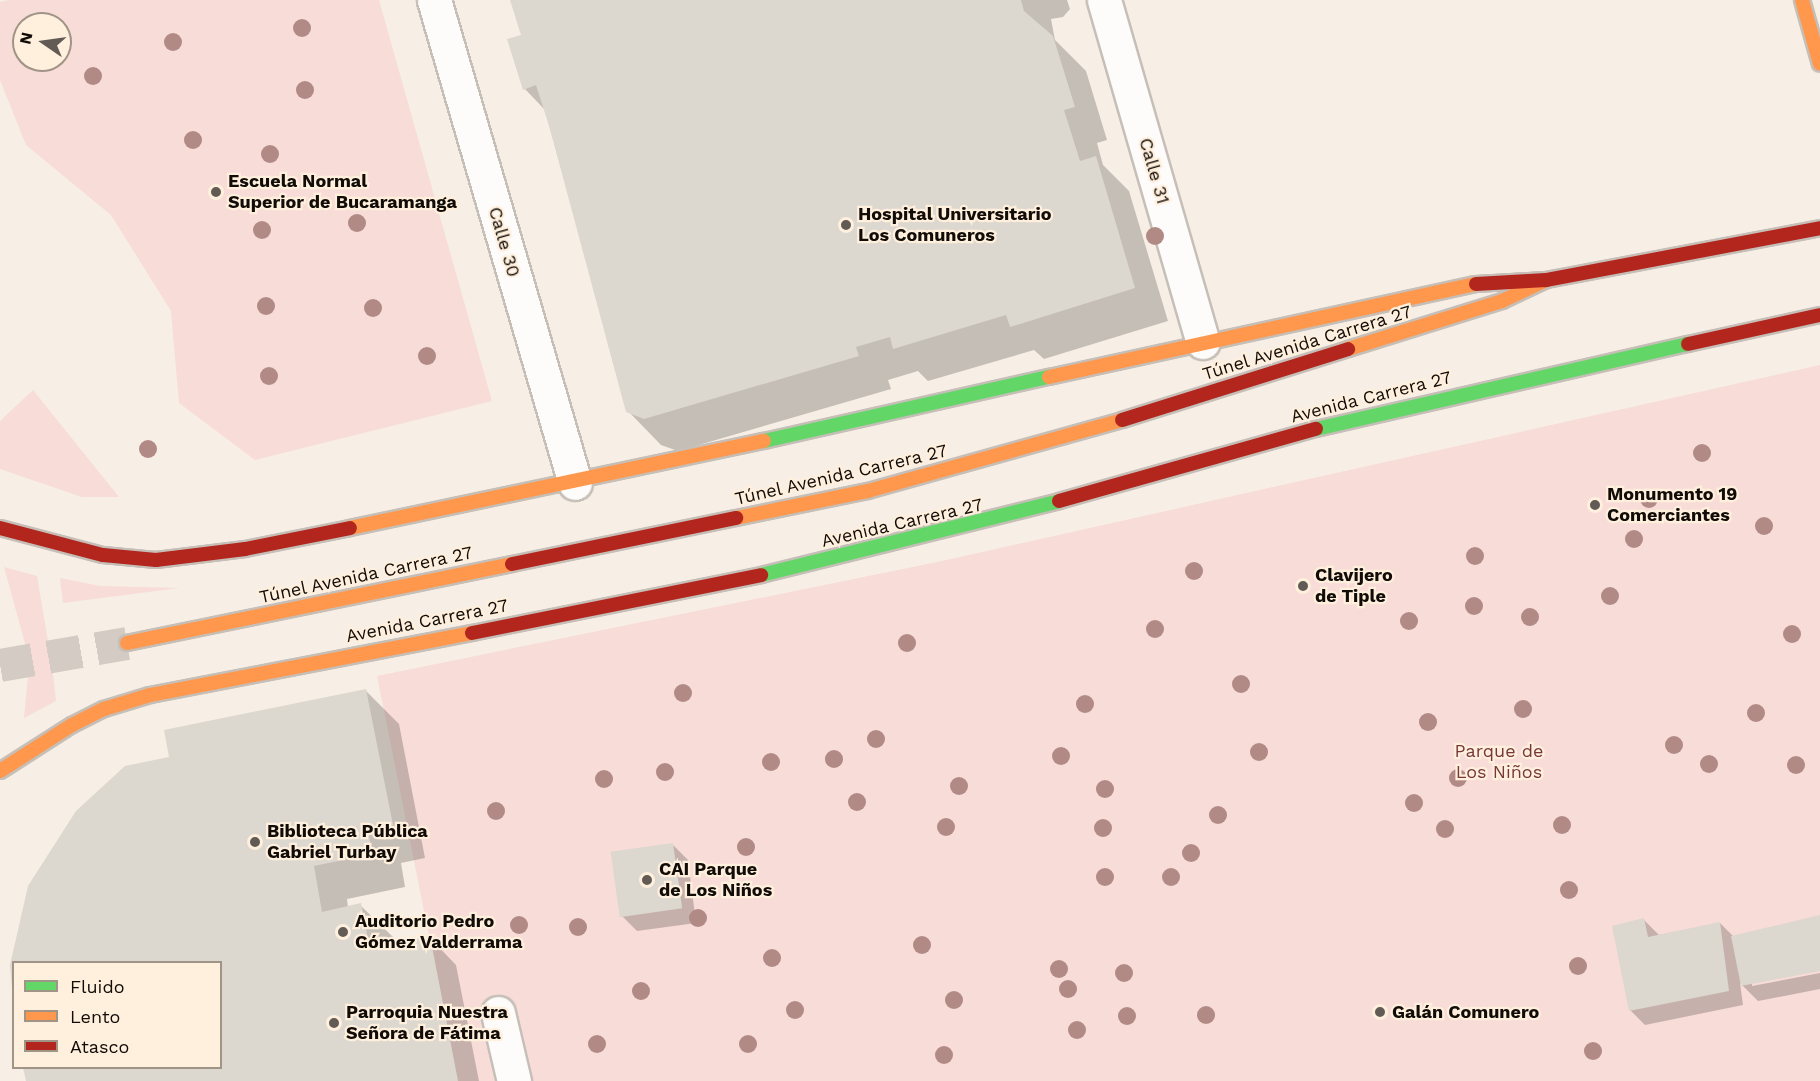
<!DOCTYPE html>
<html>
<head>
<meta charset="utf-8">
<style>
	body { margin:0 }
	#map { position:relative; width:1820px; height:1081px; overflow:hidden; background:#f7eee5; font-family:"Work Sans",sans-serif }
	div>[style] { position:absolute }
	.green>* { inset:0; background:#f8dcd7 }
	.shadow>* { inset:0; background:#0003 }
	.building>* { inset:0; background:#dcd7cf; transform-origin:0 0 }
	.primary-tunnel>* { height:33px; margin-top:-16.5px; transform-origin:0; background:repeating-linear-gradient(90deg,#d4ccc4 0 33px,transparent 0 49px) }
	.roads { filter:drop-shadow(2px 0 #c6bfb8) drop-shadow(-2px 0 #c6bfb8) drop-shadow(0 2px #c6bfb8) drop-shadow(0 -2px #c6bfb8) }
	.street>* { height:33px; margin:-16.5px; padding:0 16.5px; transform-origin:16.5px; border-radius:16.5px; background:#fefcfb }
	.fast>* { height:14px; margin:-7px; padding:0 7px; transform-origin:7px; border-radius:7px; background:#63d668 }
	.slow>* { height:14px; margin:-7px; padding:0 7px; transform-origin:7px; border-radius:7px; background:#ff974d }
	.jam>* { height:14px; margin:-7px; padding:0 7px; transform-origin:7px; border-radius:7px; background:#b3261e }
	.trees>* { width:18px; height:18px; margin:-9px; border-radius:50%; background:#b18a86 }
	.dots>* { width:16px; height:16px; translate:-50% -50%; box-sizing:border-box; border:3px solid #ffefdd; border-radius:50% }
	span { translate:-50% -50%; white-space:nowrap; text-align:center; line-height:1.15; -webkit-text-stroke:4.5px #ffefdd; paint-order:stroke }
	.street-label { font-size:18px; color:#110c07 }
	.poi-label { font-size:18px; color:#110c07; font-weight:700 }
	.left { translate:0 -50%; text-align:left }
	.park-label { font-size:18px; color:#783839 }
	.legend { position:absolute; left:12px; top:961px; width:210px; height:108px; box-sizing:border-box; background:#ffefdd; border:2px solid #a09487; margin:0; padding:8px 10px; list-style:none; font-size:18px; color:#110c07 }
	.legend li { display:flex; align-items:center; gap:12px; height:30px }
	.legend b { width:30px; border:2px solid #a09487 }
	.north { position:absolute; left:12px; top:12px; width:60px; height:60px; box-sizing:border-box; background:#ffefdd; border:2px solid #a09487; border-radius:50%; rotate:283deg; font-size:16px; font-weight:700; line-height:24px; text-align:center; color:#110c07 }
	.north::after { content:''; display:block; margin:auto; width:21px; height:27px; background:#625b55; clip-path:polygon(50% 0,100% 100%,50% 72%,0 100%) }
</style>
</head>
<body>
<div id="map">
	<div class="green">
		<i style="clip-path:polygon(evenodd,9px 0,379px 0,492px 401px,255px 460px,179px 403px,171px 311px,111px 215px,26px 145px,0 80px,0 2px,9px 0,24px 24px,60px 24px,60px 60px,24px 60px,24px 24px)"></i>
		<i style="clip-path:polygon(1820px 365px,1820px 1081px,458px 1081px,377px 676px,942px 561px)"></i>
		<i style="clip-path:polygon(33px 390px,119px 497px,82px 497px,0 469px,0 421px)"></i>
		<i style="clip-path:polygon(4px 567px,37px 576px,52px 665px,56px 701px,24px 718px,28px 675px,26px 647px)"></i>
		<i style="clip-path:polygon(60px 578px,100px 586px,179px 588px,63px 603px)"></i>
	</div>
	<div class="shadow">
		<i style="clip-path:polygon(511px 0,1067px 0,1070px 9px,1063px 17px,1051px 19px,1055px 40px,1086px 71px,1107px 140px,1097px 143px,1103px 165px,1129px 191px,1168px 321px,1044px 359px,1034px 350px,928px 381px,918px 371px,888px 380px,891px 389px,678px 451px,661px 445px,628px 411px,545px 110px,525px 89px,522px 36px)"></i>
		<i style="clip-path:polygon(366px 691px,399px 724px,425px 858px,401px 863px,405px 887px,347px 899px,348px 908px,360px 905px,394px 938px,395px 945px,430px 938px,456px 965px,479px 1081px,27px 1081px,25px 1068px,220px 1068px,220px 962px,14px 962px,14px 993px,12px 965px,29px 887px,171px 758px)"></i>
		<i style="clip-path:polygon(673px 845px,688px 860px,696px 923px,637px 931px,622px 916px)"></i>
		<i style="clip-path:polygon(1820px 916px,1820px 970px,1752px 983px,1752px 986px,1820px 973px,1820px 989px,1758px 1001px,1740px 983px,1743px 1005px,1645px 1025px,1630px 1010px,1644px 920px,1659px 935px,1720px 923px,1734px 937px)"></i>
	</div>
	<div class="building">
		<i style="clip-path:polygon(510px 0,1021px 0,1024px 11px,1053px 36px,1075px 107px,1064px 110px,1080px 161px,1096px 156px,1135px 288px,1010px 327px,1006px 315px,893px 349px,890px 337px,856px 347px,859px 356px,644px 419px,626px 412px,550px 129px,536px 85px,523px 90px,507px 39px,521px 35px)"></i>
		<i style="clip-path:polygon(366px 689px,393px 825px,368px 830px,372px 854px,314px 866px,322px 912px,361px 903px,370px 949px,430px 936px,458px 1081px,26px 1081px,23px 1068px,220px 1068px,220px 962px,14px 962px,12px 989px,10px 965px,28px 886px,76px 811px,125px 766px,169px 757px,164px 730px)"></i>
		<i style="left:673px;top:843px;width:66px;height:63px;rotate:82deg"></i>
		<i style="clip-path:polygon(1820px 915px,1820px 971px,1741px 986px,1731px 936px)"></i>
		<i style="clip-path:polygon(1644px 918px,1648px 937px,1720px 922px,1729px 991px,1629px 1011px,1612px 926px)"></i>
	</div>
	<div class="primary-tunnel">
		<i style="left:0;top:665px;width:129px;rotate:-9.8deg"></i>
	</div>
	<div class="roads">
		<div class="street">
			<i style="left:434px;top:0;width:503px;rotate:73.73deg"></i>
			<i style="left:1104px;top:0;width:356px;rotate:73.9deg"></i>
			<i style="left:498px;top:1013px;width:70px;rotate:76.8deg"></i>
		</div>
		<div class="fast">
			<i style="left:1316px;top:429px;width:382px;rotate:-12.9deg"></i>
			<i style="left:764px;top:441px;width:292px;rotate:-12.7deg"></i>
			<i style="left:761px;top:575px;width:307px;rotate:-13.9deg"></i>
		</div>
		<div class="slow">
			<i style="left:1802px;top:0;width:66px;rotate:74.3deg"></i>
			<i style="left:1348px;top:349px;width:161px;rotate:-17.3deg"></i>
			<i style="left:1502px;top:301px;width:49px;rotate:-25.5deg"></i>
			<i style="left:1049px;top:377px;width:437px;rotate:-12.3deg"></i>
			<i style="left:736px;top:518px;width:135px;rotate:-11.6deg"></i>
			<i style="left:868px;top:491px;width:264px;rotate:-15.6deg"></i>
			<i style="left:350px;top:528px;width:423px;rotate:-11.9deg"></i>
			<i style="left:127px;top:643px;width:393px;rotate:-11.6deg"></i>
			<i style="left:0;top:771px;width:85px;rotate:-32.6deg"></i>
			<i style="left:72px;top:725px;width:36px;rotate:-27deg"></i>
			<i style="left:104px;top:709px;width:48px;rotate:-16.9deg"></i>
			<i style="left:150px;top:695px;width:328px;rotate:-10.9deg"></i>
		</div>
		<div class="jam">
			<i style="left:1476px;top:284px;width:70px;rotate:-3.3deg"></i>
			<i style="left:1546px;top:280px;width:279px;rotate:-10.7deg"></i>
			<i style="left:1688px;top:344px;width:135px;rotate:-12.4deg"></i>
			<i style="left:1122px;top:420px;width:237px;rotate:-17.4deg"></i>
			<i style="left:1059px;top:501px;width:267px;rotate:-15.7deg"></i>
			<i style="left:0;top:528px;width:106px;rotate:14.7deg"></i>
			<i style="left:103px;top:555px;width:53px;rotate:5.4deg"></i>
			<i style="left:156px;top:560px;width:90px;rotate:-7deg"></i>
			<i style="left:245px;top:549px;width:107px;rotate:-11.3deg"></i>
			<i style="left:512px;top:564px;width:229px;rotate:-11.6deg"></i>
			<i style="left:472px;top:633px;width:295px;rotate:-11.3deg"></i>
		</div>
	</div>
	<div class="trees">
		<i style="left:302px;top:28px"></i>
		<i style="left:173px;top:42px"></i>
		<i style="left:93px;top:76px"></i>
		<i style="left:305px;top:90px"></i>
		<i style="left:193px;top:140px"></i>
		<i style="left:270px;top:154px"></i>
		<i style="left:357px;top:223px"></i>
		<i style="left:262px;top:230px"></i>
		<i style="left:1155px;top:236px"></i>
		<i style="left:266px;top:306px"></i>
		<i style="left:373px;top:308px"></i>
		<i style="left:427px;top:356px"></i>
		<i style="left:269px;top:376px"></i>
		<i style="left:148px;top:449px"></i>
		<i style="left:1702px;top:453px"></i>
		<i style="left:1649px;top:499px"></i>
		<i style="left:1764px;top:526px"></i>
		<i style="left:1634px;top:539px"></i>
		<i style="left:1475px;top:556px"></i>
		<i style="left:1194px;top:571px"></i>
		<i style="left:1610px;top:596px"></i>
		<i style="left:1474px;top:606px"></i>
		<i style="left:1530px;top:617px"></i>
		<i style="left:1409px;top:621px"></i>
		<i style="left:1155px;top:629px"></i>
		<i style="left:1792px;top:634px"></i>
		<i style="left:907px;top:643px"></i>
		<i style="left:1241px;top:684px"></i>
		<i style="left:683px;top:693px"></i>
		<i style="left:1085px;top:704px"></i>
		<i style="left:1523px;top:709px"></i>
		<i style="left:1756px;top:713px"></i>
		<i style="left:1428px;top:722px"></i>
		<i style="left:876px;top:739px"></i>
		<i style="left:1674px;top:745px"></i>
		<i style="left:1259px;top:752px"></i>
		<i style="left:1061px;top:756px"></i>
		<i style="left:834px;top:759px"></i>
		<i style="left:771px;top:762px"></i>
		<i style="left:1709px;top:764px"></i>
		<i style="left:1796px;top:765px"></i>
		<i style="left:665px;top:772px"></i>
		<i style="left:1458px;top:778px"></i>
		<i style="left:604px;top:779px"></i>
		<i style="left:959px;top:786px"></i>
		<i style="left:1105px;top:789px"></i>
		<i style="left:857px;top:802px"></i>
		<i style="left:1414px;top:803px"></i>
		<i style="left:496px;top:811px"></i>
		<i style="left:1218px;top:815px"></i>
		<i style="left:1562px;top:825px"></i>
		<i style="left:946px;top:827px"></i>
		<i style="left:1103px;top:828px"></i>
		<i style="left:1445px;top:829px"></i>
		<i style="left:746px;top:847px"></i>
		<i style="left:1191px;top:853px"></i>
		<i style="left:1105px;top:877px"></i>
		<i style="left:1171px;top:877px"></i>
		<i style="left:1569px;top:890px"></i>
		<i style="left:698px;top:918px"></i>
		<i style="left:519px;top:925px"></i>
		<i style="left:578px;top:927px"></i>
		<i style="left:922px;top:945px"></i>
		<i style="left:772px;top:958px"></i>
		<i style="left:1578px;top:966px"></i>
		<i style="left:1059px;top:969px"></i>
		<i style="left:1124px;top:973px"></i>
		<i style="left:1068px;top:989px"></i>
		<i style="left:641px;top:991px"></i>
		<i style="left:954px;top:1000px"></i>
		<i style="left:795px;top:1010px"></i>
		<i style="left:1206px;top:1015px"></i>
		<i style="left:1127px;top:1016px"></i>
		<i style="left:1077px;top:1030px"></i>
		<i style="left:597px;top:1044px"></i>
		<i style="left:748px;top:1044px"></i>
		<i style="left:1593px;top:1051px"></i>
		<i style="left:944px;top:1055px"></i>
	</div>
	<div class="dots">
		<i style="left:216px;top:192px;background:#625b55"></i>
		<i style="left:846px;top:225px;background:#625b55"></i>
		<i style="left:1595px;top:505px;background:#625b55"></i>
		<i style="left:1303px;top:586px;background:#625b55"></i>
		<i style="left:255px;top:842px;background:#625b55"></i>
		<i style="left:647px;top:880px;background:#625b55"></i>
		<i style="left:343px;top:932px;background:#625b55"></i>
		<i style="left:1380px;top:1012px;background:#625b55"></i>
		<i style="left:334px;top:1023px;background:#625b55"></i>
	</div>
	<div class="street-label">
		<span style="left:1154px;top:171px;rotate:74deg">Calle 31</span>
		<span style="left:504px;top:242px;rotate:74deg">Calle 30</span>
		<span style="left:1307px;top:343px;rotate:-17deg">Túnel Avenida Carrera 27</span>
		<span style="left:1371px;top:397px;rotate:-14deg">Avenida Carrera 27</span>
		<span style="left:841px;top:475px;rotate:-13deg">Túnel Avenida Carrera 27</span>
		<span style="left:902px;top:523px;rotate:-13deg">Avenida Carrera 27</span>
		<span style="left:366px;top:575px;rotate:-12deg">Túnel Avenida Carrera 27</span>
		<span style="left:427px;top:621px;rotate:-11deg">Avenida Carrera 27</span>
	</div>
	<div class="poi-label">
		<span class="left" style="left:228px;top:192px">Escuela Normal<br>Superior de Bucaramanga</span>
		<span class="left" style="left:858px;top:225px">Hospital Universitario<br>Los Comuneros</span>
		<span class="left" style="left:1607px;top:505px">Monumento 19<br>Comerciantes</span>
		<span class="left" style="left:1315px;top:586px">Clavijero<br>de Tiple</span>
		<span class="left" style="left:267px;top:842px">Biblioteca Pública<br>Gabriel Turbay</span>
		<span class="left" style="left:659px;top:880px">CAI Parque<br>de Los Niños</span>
		<span class="left" style="left:355px;top:932px">Auditorio Pedro<br>Gómez Valderrama</span>
		<span class="left" style="left:1392px;top:1012px">Galán Comunero</span>
		<span class="left" style="left:346px;top:1023px">Parroquia Nuestra<br>Señora de Fátima</span>
	</div>
	<div class="park-label">
		<span style="left:1499px;top:762px">Parque de<br>Los Niños</span>
	</div>
	<ul class="legend">
	<li><b style="height:8px;background:#63d668"></b>Fluido</li>
	<li><b style="height:8px;background:#ff974d"></b>Lento</li>
	<li><b style="height:8px;background:#b3261e"></b>Atasco</li>
	</ul>
	<div class="north">N</div>
</div>
</body>
</html>
